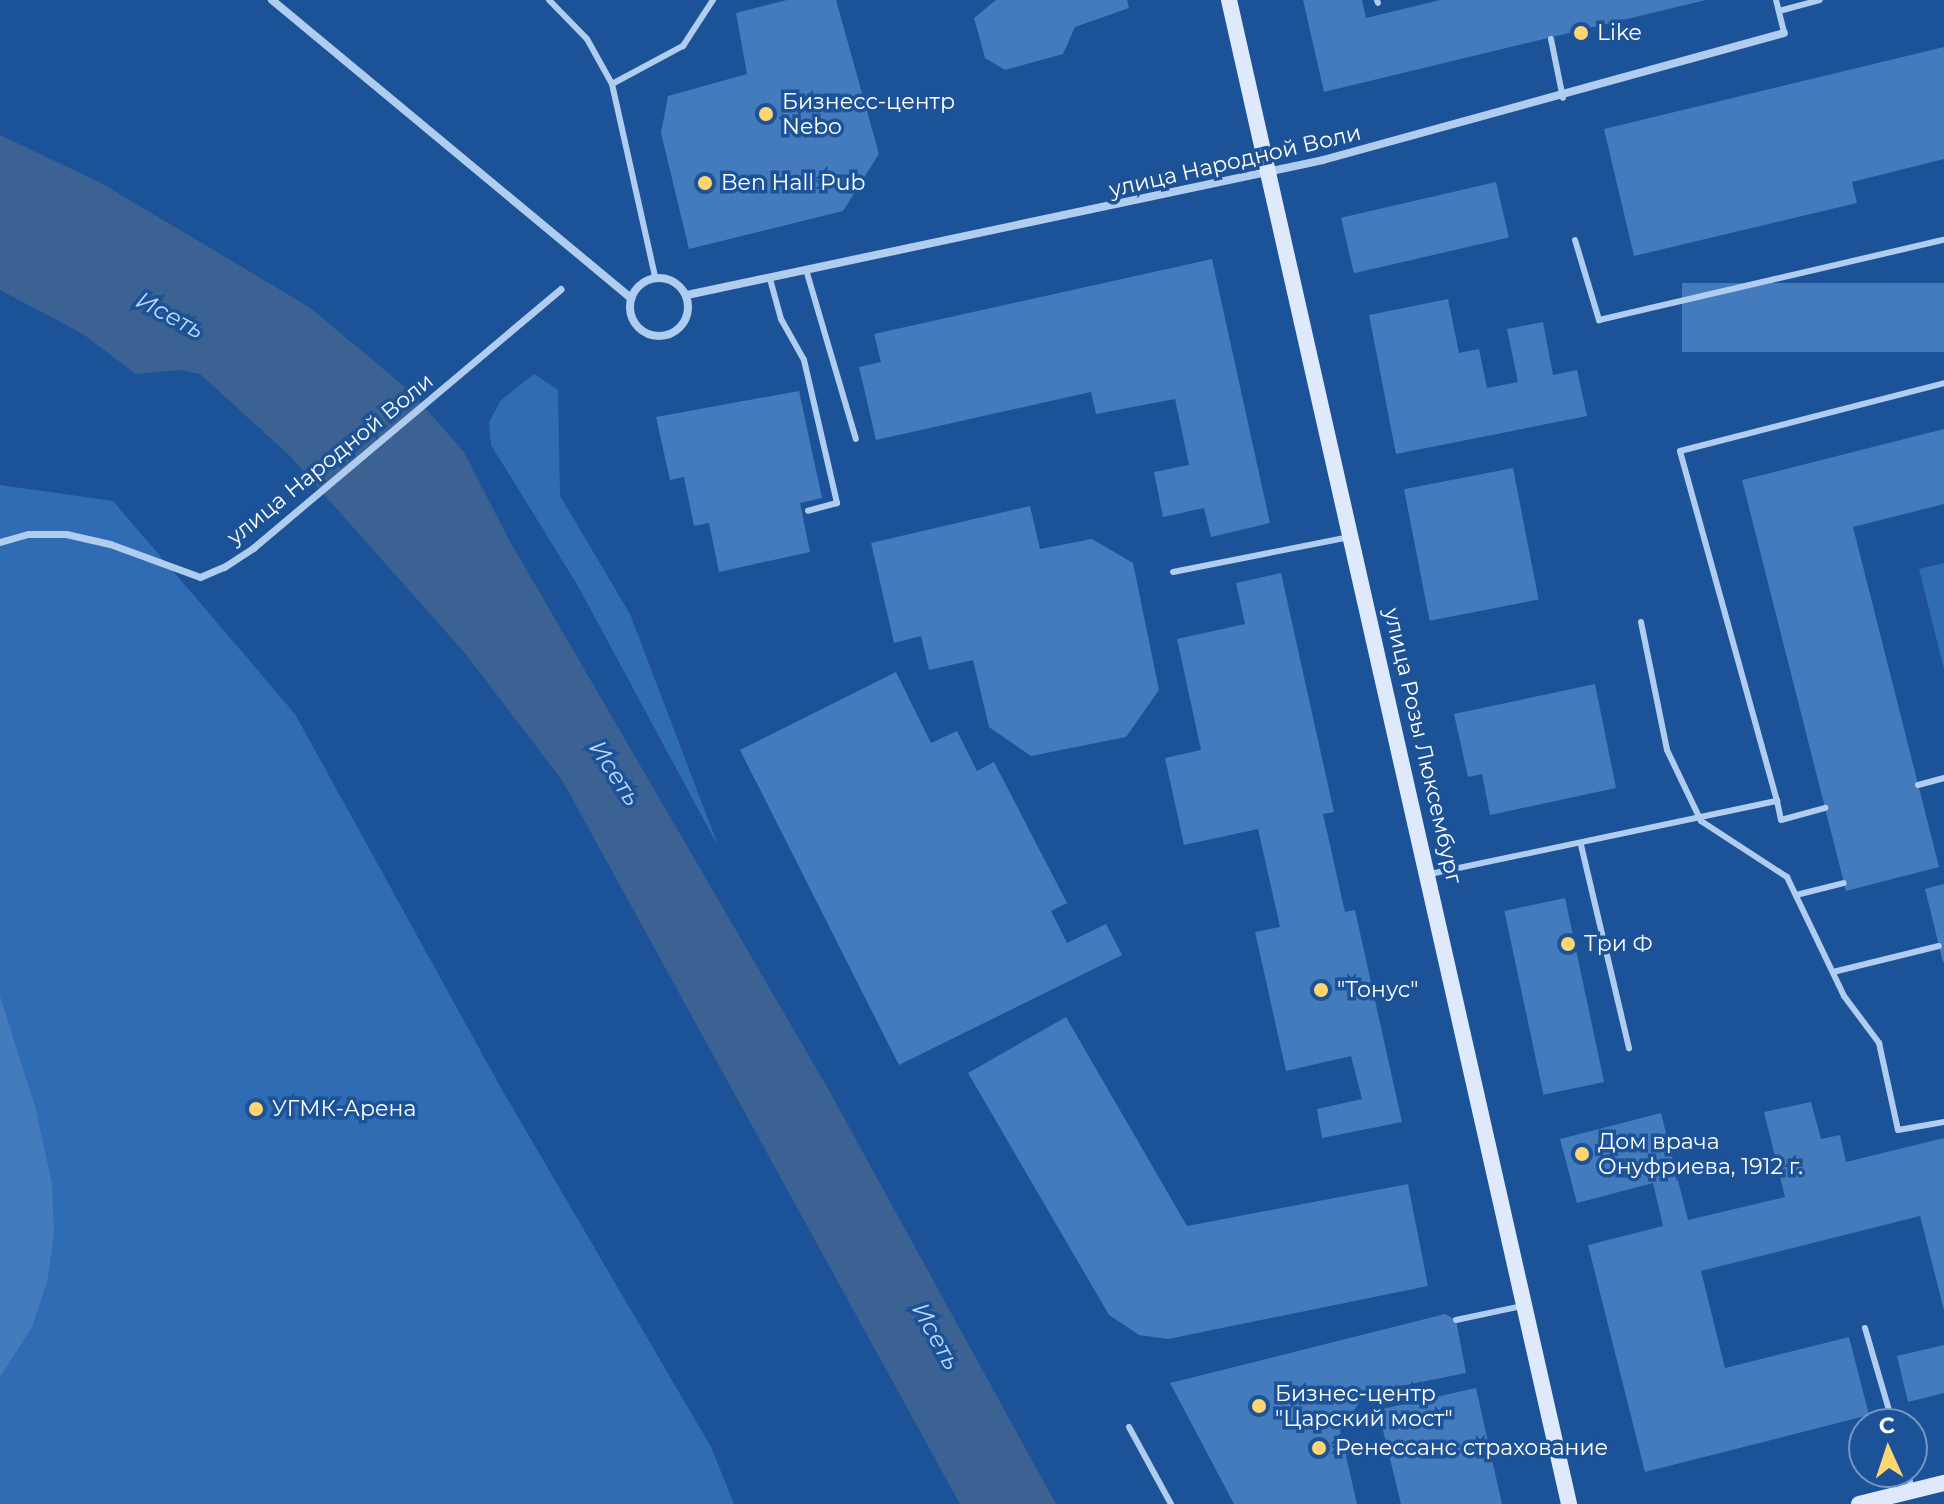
<!DOCTYPE html>
<html>
<head>
<meta charset="utf-8">
<style>
	body { margin:0 }
	#map { position:relative; width:1944px; height:1504px; overflow:hidden; background:#1c5297; font-family:Montserrat,sans-serif }
	div>[style] { position:absolute }
	.green>* { inset:0; background:#306cb4 }
	.water>* { inset:0; background:#3c6294 }
	.building>* { inset:0; background:#447bbd; transform-origin:0 0 }
	.service>* { height:6px; margin:-3px; padding:0 3px; transform-origin:3px; border-radius:3px; background:#b0cdf0 }
	.pedestrian>* { height:7px; margin:-3.5px; padding:0 3.5px; transform-origin:3.5px; border-radius:3.5px; background:#b0cdf0 }
	.minor>* { height:8px; margin:-4px; padding:0 4px; transform-origin:4px; border-radius:4px; background:#b0cdf0 }
	.minor>.ring { margin:-4px; padding:0; box-sizing:content-box; background:none; border:8px solid #b0cdf0; border-radius:50% }
	.secondary>* { height:16px; margin:-8px; padding:0 8px; transform-origin:8px; border-radius:8px; background:#deeafb }
	.dots>* { width:22px; height:22px; translate:-50% -50%; box-sizing:border-box; border:4px solid #1c5297; border-radius:50% }
	span { translate:-50% -50%; white-space:nowrap; text-align:center; line-height:1.15; -webkit-text-stroke:7px #1c5297; paint-order:stroke }
	.poi-label { font-size:22px; color:#fff }
	.left { translate:0 -50%; text-align:left }
	.street-label { font-size:22px; color:#fff }
	.water-label { font-size:24px; color:#bcd7f6; font-style:italic }
	.north { position:absolute; left:1848px; top:1408px; width:80px; height:80px; box-sizing:border-box; background:#1c5297; border:2px solid #7797c1; border-radius:50%; rotate:357deg; font-size:22px; font-weight:700; line-height:32px; text-align:center; color:#fff }
	.north::after { content:''; display:block; margin:auto; width:28px; height:36px; background:#ffd56f; clip-path:polygon(50% 0,100% 100%,50% 72%,0 100%) }
</style>
</head>
<body>
<div id="map">
	<div class="green">
		<i style="clip-path:polygon(534px 374px,558px 390px,560px 496px,630px 614px,719px 848px,578px 586px,491px 445px,489px 422px,501px 400px)"></i>
		<i style="clip-path:polygon(0 485px,113px 501px,295px 714px,501px 1088px,711px 1447px,734px 1504px,0 1504px)"></i>
		<i style="clip-path:polygon(1944px 563px,1944px 669px,1919px 569px)"></i>
	</div>
	<div class="water">
		<i style="clip-path:polygon(0 135px,101px 183px,309px 307px,411px 392px,464px 452px,508px 538px,827px 1087px,1056px 1504px,960px 1504px,562px 780px,464px 652px,288px 454px,200px 374px,179px 370px,136px 374px,83px 334px,0 290px)"></i>
	</div>
	<div class="building">
		<i style="clip-path:polygon(787px 0,836px 0,879px 154px,843px 211px,689px 249px,661px 133px,668px 96px,747px 74px,736px 13px)"></i>
		<i style="clip-path:polygon(996px 0,1127px 0,1129px 8px,1075px 27px,1063px 54px,1005px 70px,985px 58px,974px 18px)"></i>
		<i style="clip-path:polygon(1303px 0,1362px 0,1366px 18px,1440px 0,1706px 0,1324px 92px)"></i>
		<i style="clip-path:polygon(1944px 47px,1944px 159px,1852px 182px,1857px 203px,1634px 256px,1604px 129px)"></i>
		<i style="left:1496px;top:182px;width:57px;height:159px;rotate:77deg"></i>
		<i style="clip-path:polygon(1212px 259px,1270px 523px,1211px 537px,1204px 508px,1163px 517px,1154px 472px,1189px 465px,1175px 399px,1096px 414px,1091px 392px,876px 440px,859px 367px,881px 362px,874px 334px)"></i>
		<i style="left:1944px;top:283px;width:69px;height:262px;rotate:90deg"></i>
		<i style="clip-path:polygon(1448px 299px,1459px 353px,1479px 349px,1487px 388px,1518px 382px,1507px 329px,1543px 322px,1553px 375px,1577px 370px,1587px 416px,1396px 454px,1369px 315px)"></i>
		<i style="clip-path:polygon(799px 391px,822px 498px,800px 503px,810px 552px,719px 572px,709px 523px,694px 526px,684px 477px,670px 480px,656px 417px)"></i>
		<i style="clip-path:polygon(1944px 429px,1944px 504px,1853px 527px,1939px 867px,1846px 891px,1742px 480px)"></i>
		<i style="left:1513px;top:468px;width:134px;height:111px;rotate:79deg"></i>
		<i style="clip-path:polygon(1030px 506px,1040px 549px,1092px 539px,1133px 563px,1159px 690px,1126px 737px,1031px 756px,989px 727px,973px 660px,929px 670px,921px 636px,894px 643px,871px 543px)"></i>
		<i style="clip-path:polygon(1281px 573px,1334px 812px,1323px 814px,1345px 912px,1355px 910px,1402px 1122px,1322px 1138px,1317px 1109px,1362px 1099px,1351px 1056px,1286px 1071px,1255px 932px,1280px 927px,1258px 829px,1184px 845px,1165px 758px,1201px 750px,1177px 639px,1245px 624px,1236px 583px)"></i>
		<i style="clip-path:polygon(896px 672px,931px 743px,957px 731px,977px 771px,994px 762px,1067px 903px,1051px 911px,1067px 943px,1106px 924px,1122px 955px,899px 1065px,740px 750px)"></i>
		<i style="clip-path:polygon(1595px 684px,1616px 788px,1490px 815px,1482px 774px,1468px 777px,1454px 714px)"></i>
		<i style="clip-path:polygon(1944px 884px,1944px 962px,1943px 962px,1925px 889px)"></i>
		<i style="left:1565px;top:898px;width:188px;height:62px;rotate:78deg"></i>
		<i style="clip-path:polygon(0 996px,36px 1110px,52px 1184px,54px 1234px,47px 1282px,32px 1327px,0 1377px)"></i>
		<i style="clip-path:polygon(1066px 1017px,1187px 1226px,1408px 1184px,1428px 1286px,1168px 1339px,1139px 1335px,1109px 1315px,968px 1073px)"></i>
		<i style="clip-path:polygon(1811px 1102px,1821px 1139px,1840px 1135px,1846px 1162px,1944px 1138px,1944px 1310px,1920px 1216px,1701px 1271px,1725px 1368px,1849px 1337px,1869px 1415px,1645px 1472px,1588px 1245px,1663px 1226px,1653px 1183px,1577px 1203px,1560px 1139px,1661px 1113px,1688px 1220px,1785px 1197px,1764px 1112px)"></i>
		<i style="clip-path:polygon(1445px 1314px,1456px 1320px,1466px 1373px,1366px 1393px,1340px 1430px,1357px 1504px,1234px 1504px,1170px 1383px)"></i>
		<i style="clip-path:polygon(1944px 1345px,1944px 1393px,1908px 1402px,1897px 1356px)"></i>
		<i style="clip-path:polygon(1476px 1388px,1502px 1504px,1401px 1504px,1378px 1410px)"></i>
	</div>
	<div class="service">
		<i style="left:549px;top:0;width:54px;rotate:45.7deg"></i>
		<i style="left:587px;top:39px;width:51px;rotate:60.9deg"></i>
		<i style="left:612px;top:84px;width:198px;rotate:77.4deg"></i>
		<i style="left:1377px;top:0;width:3px;rotate:72deg"></i>
		<i style="left:1776px;top:0;width:34px;rotate:76deg"></i>
		<i style="left:1779px;top:11px;width:42px;rotate:-15deg"></i>
		<i style="left:1551px;top:39px;width:60px;rotate:78.5deg"></i>
		<i style="left:612px;top:84px;width:81px;rotate:-28.2deg"></i>
		<i style="left:683px;top:46px;width:55px;rotate:-56.9deg"></i>
		<i style="left:1575px;top:240px;width:84px;rotate:73.3deg"></i>
		<i style="left:1599px;top:320px;width:354px;rotate:-13.1deg"></i>
		<i style="left:807px;top:273px;width:173px;rotate:73.6deg"></i>
		<i style="left:770px;top:279px;width:41px;rotate:74.6deg"></i>
		<i style="left:781px;top:319px;width:47px;rotate:60.7deg"></i>
		<i style="left:804px;top:360px;width:147px;rotate:77deg"></i>
		<i style="left:837px;top:503px;width:30px;rotate:165deg"></i>
		<i style="left:1173px;top:572px;width:180px;rotate:-11.2deg"></i>
		<i style="left:1641px;top:622px;width:131px;rotate:78.5deg"></i>
		<i style="left:1667px;top:750px;width:79px;rotate:64.4deg"></i>
		<i style="left:1701px;top:821px;width:103px;rotate:33.1deg"></i>
		<i style="left:1787px;top:877px;width:132px;rotate:64.4deg"></i>
		<i style="left:1844px;top:996px;width:59px;rotate:53.3deg"></i>
		<i style="left:1879px;top:1043px;width:89px;rotate:77.7deg"></i>
		<i style="left:1898px;top:1130px;width:47px;rotate:-9.9deg"></i>
		<i style="left:1918px;top:785px;width:27px;rotate:-15deg"></i>
		<i style="left:1777px;top:801px;width:19px;rotate:78deg"></i>
		<i style="left:1781px;top:820px;width:46px;rotate:-15.3deg"></i>
		<i style="left:1581px;top:845px;width:209px;rotate:76.7deg"></i>
		<i style="left:1430px;top:874px;width:355px;rotate:-11.9deg"></i>
		<i style="left:1777px;top:801px;width:363px;rotate:-105.5deg"></i>
		<i style="left:1680px;top:451px;width:273px;rotate:-14.4deg"></i>
		<i style="left:1796px;top:895px;width:49px;rotate:-14deg"></i>
		<i style="left:1833px;top:972px;width:109px;rotate:-13.8deg"></i>
		<i style="left:1456px;top:1320px;width:67px;rotate:-12deg"></i>
		<i style="left:1865px;top:1328px;width:100px;rotate:73.7deg"></i>
		<i style="left:1129px;top:1427px;width:88px;rotate:61.4deg"></i>
		<i style="left:1907px;top:1472px;width:17px;rotate:73deg"></i>
	</div>
	<div class="pedestrian">
		<i style="left:0;top:542px;width:29px;rotate:-16deg"></i>
		<i style="left:28px;top:534px;width:38px"></i>
		<i style="left:66px;top:534px;width:45px;rotate:12.8deg"></i>
		<i style="left:110px;top:544px;width:96px;rotate:20.1deg"></i>
		<i style="left:200px;top:577px;width:26px;rotate:-23deg"></i>
		<i style="left:224px;top:567px;width:35px;rotate:-33deg"></i>
		<i style="left:253px;top:548px;width:402px;rotate:-40.1deg"></i>
	</div>
	<div class="minor">
		<i style="left:272px;top:0;width:467px;rotate:39.7deg"></i>
		<i class="ring" style="left:630px;top:278px;width:50px;height:50px"></i>
		<i style="left:687px;top:295px;width:650px;rotate:-11.98deg"></i>
		<i style="left:1323px;top:160px;width:478px;rotate:-15.4deg"></i>
	</div>
	<div class="secondary">
		<i style="left:1229px;top:0;width:1542px;rotate:77.26deg"></i>
		<i style="left:1859px;top:1504px;width:88px;rotate:-13.9deg"></i>
	</div>
	<div class="dots">
		<i style="left:1581px;top:33px;background:#ffd56f"></i>
		<i style="left:766px;top:114px;background:#ffd56f"></i>
		<i style="left:705px;top:183px;background:#ffd56f"></i>
		<i style="left:1568px;top:944px;background:#ffd56f"></i>
		<i style="left:1321px;top:990px;background:#ffd56f"></i>
		<i style="left:256px;top:1109px;background:#ffd56f"></i>
		<i style="left:1582px;top:1154px;background:#ffd56f"></i>
		<i style="left:1259px;top:1406px;background:#ffd56f"></i>
		<i style="left:1319px;top:1448px;background:#ffd56f"></i>
	</div>
	<div class="poi-label">
		<span class="left" style="left:1597px;top:33px">Like</span>
		<span class="left" style="left:782px;top:114px">Бизнесс-центр<br>Nebo</span>
		<span class="left" style="left:721px;top:183px">Ben Hall Pub</span>
		<span class="left" style="left:1584px;top:944px">Три Ф</span>
		<span class="left" style="left:1337px;top:990px">"Тонус"</span>
		<span class="left" style="left:272px;top:1109px">УГМК-Арена</span>
		<span class="left" style="left:1598px;top:1154px">Дом врача<br>Онуфриева, 1912 г.</span>
		<span class="left" style="left:1275px;top:1406px">Бизнес-центр<br>"Царский мост"</span>
		<span class="left" style="left:1335px;top:1448px">Ренессанс страхование</span>
	</div>
	<div class="street-label">
		<span style="left:1235px;top:161px;rotate:-13deg">улица Народной Воли</span>
		<span style="left:330px;top:459px;rotate:-39deg">улица Народной Воли</span>
		<span style="left:1423px;top:746px;rotate:77deg">улица Розы Люксембург</span>
	</div>
	<div class="water-label">
		<span style="left:170px;top:315px;rotate:28deg">Исеть</span>
		<span style="left:615px;top:773px;rotate:57deg">Исеть</span>
		<span style="left:936px;top:1336px;rotate:61deg">Исеть</span>
	</div>
	<div class="north">С</div>
</div>
</body>
</html>
